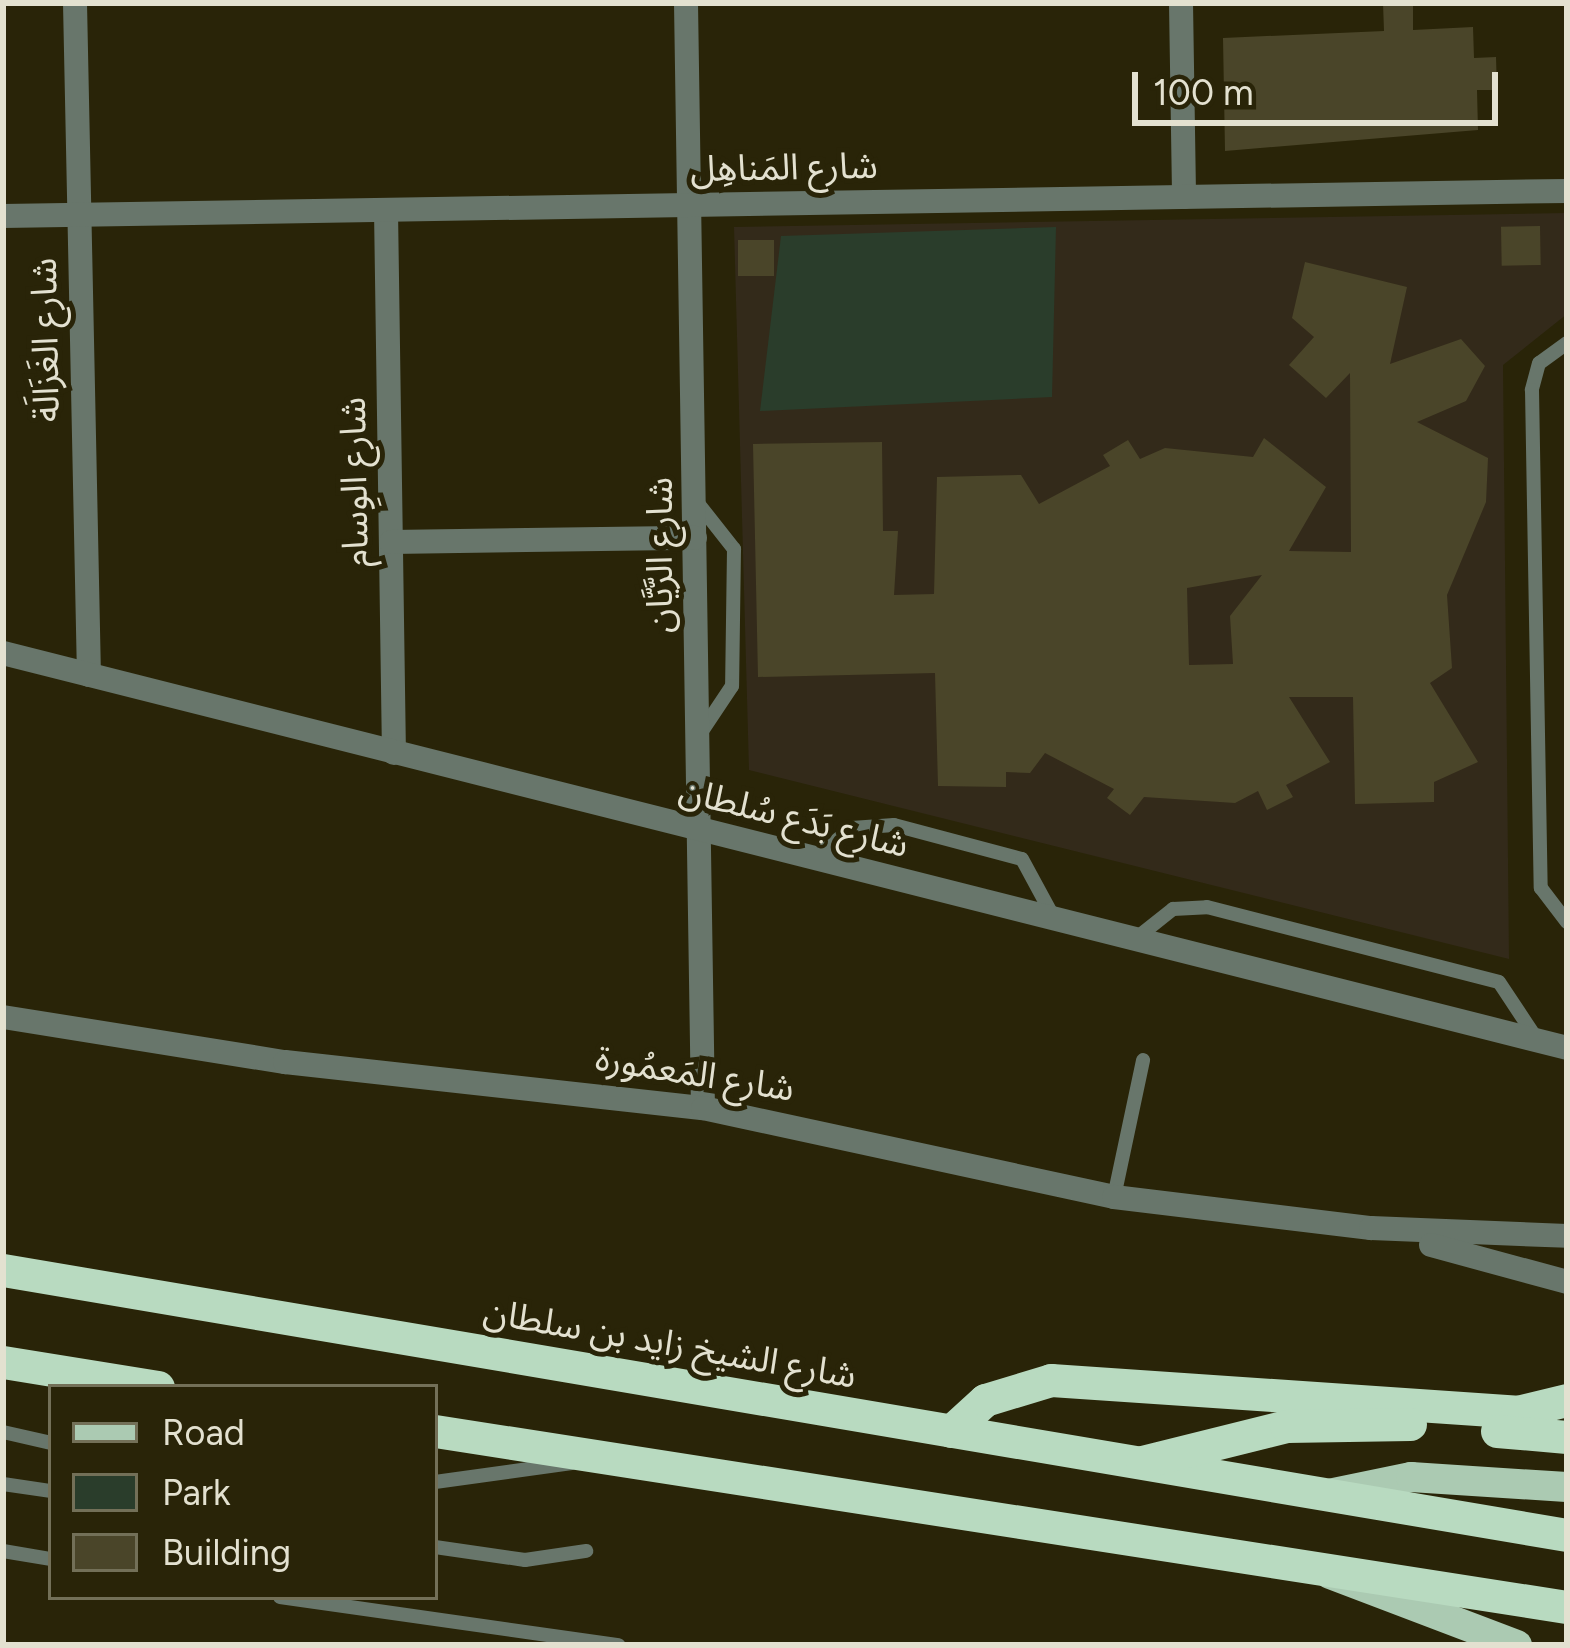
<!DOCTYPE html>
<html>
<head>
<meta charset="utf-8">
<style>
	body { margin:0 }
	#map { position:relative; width:1570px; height:1648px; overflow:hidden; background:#292408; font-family:Figtree,"Noto Sans Arabic",sans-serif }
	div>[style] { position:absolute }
	.education>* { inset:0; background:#332a1a }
	.green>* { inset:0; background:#2a3d2b }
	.building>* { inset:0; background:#4a4529; transform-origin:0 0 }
	.service>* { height:14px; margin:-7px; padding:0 7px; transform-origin:7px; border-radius:7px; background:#68766b }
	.minor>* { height:24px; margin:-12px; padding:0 12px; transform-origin:12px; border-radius:12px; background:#68766b }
	.tertiary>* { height:24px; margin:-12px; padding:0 12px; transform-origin:12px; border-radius:12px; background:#68766b }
	.primary>* { height:30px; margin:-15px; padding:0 15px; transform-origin:15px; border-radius:15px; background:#abcab2 }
	.trunk>* { height:33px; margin:-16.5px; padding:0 16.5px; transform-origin:16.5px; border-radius:16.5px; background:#b8dac0 }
	span { translate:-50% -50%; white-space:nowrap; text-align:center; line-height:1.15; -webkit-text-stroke:10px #292408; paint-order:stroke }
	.street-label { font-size:36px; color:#e3e1d0 }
	.frame { position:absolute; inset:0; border:6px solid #e3e1d0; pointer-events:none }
	.legend { position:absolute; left:48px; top:1384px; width:390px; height:216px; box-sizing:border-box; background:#292408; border:3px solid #737058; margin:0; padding:15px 21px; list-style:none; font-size:36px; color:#e3e1d0 }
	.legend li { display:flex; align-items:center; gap:24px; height:60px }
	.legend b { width:60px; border:3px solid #737058 }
	.scale { position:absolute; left:1132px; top:72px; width:366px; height:54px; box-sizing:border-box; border:6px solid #e3e1d0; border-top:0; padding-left:15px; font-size:36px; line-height:42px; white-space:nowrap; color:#e3e1d0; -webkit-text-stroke:9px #292408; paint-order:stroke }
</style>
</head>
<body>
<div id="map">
	<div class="education">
		<i style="clip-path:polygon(1567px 213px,1567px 314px,1503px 365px,1509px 959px,749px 770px,734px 227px)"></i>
	</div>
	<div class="green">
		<i style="clip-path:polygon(1056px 227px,1052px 397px,760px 411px,781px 236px)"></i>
	</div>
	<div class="building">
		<i style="clip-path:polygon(1383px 3px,1413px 3px,1413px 30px,1473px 27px,1474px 58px,1496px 57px,1497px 90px,1477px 90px,1478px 130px,1225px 151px,1223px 38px,1384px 31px)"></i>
		<i style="left:1540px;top:226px;width:39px;height:39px;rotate:89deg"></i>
		<i style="left:738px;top:240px;width:36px;height:36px"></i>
		<i style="clip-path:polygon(evenodd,1305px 262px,1407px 287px,1390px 364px,1461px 339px,1485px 366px,1466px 401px,1417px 422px,1488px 458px,1486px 502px,1447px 595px,1452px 668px,1430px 683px,1478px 762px,1434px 782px,1434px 802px,1355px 804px,1353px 697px,1289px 697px,1330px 762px,1286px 785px,1293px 797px,1267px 810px,1258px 791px,1235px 803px,1144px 797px,1130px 815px,1107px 798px,1114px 789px,1045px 753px,1030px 773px,1006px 772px,1006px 787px,938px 786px,935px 673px,758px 677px,753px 444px,882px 442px,883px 531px,898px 531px,894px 595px,934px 594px,937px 477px,1021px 475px,1039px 504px,1110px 466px,1103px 455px,1128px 440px,1140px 459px,1165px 448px,1253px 457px,1264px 438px,1326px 487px,1289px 551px,1351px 552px,1350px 373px,1326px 398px,1289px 365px,1314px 337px,1292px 318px,1305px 262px,1262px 575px,1230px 616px,1233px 664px,1189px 665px,1187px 588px,1262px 575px)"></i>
	</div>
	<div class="service">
		<i style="left:1567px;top:343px;width:34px;rotate:144deg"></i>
		<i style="left:1539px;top:363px;width:28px;rotate:105deg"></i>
		<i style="left:1532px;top:390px;width:498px;rotate:89deg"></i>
		<i style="left:1541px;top:888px;width:43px;rotate:52.6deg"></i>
		<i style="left:697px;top:502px;width:60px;rotate:51.8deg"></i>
		<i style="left:734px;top:549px;width:137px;rotate:90.8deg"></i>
		<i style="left:732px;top:686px;width:61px;rotate:123.7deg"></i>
		<i style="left:812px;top:860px;width:51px;rotate:-38.7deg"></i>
		<i style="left:852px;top:828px;width:42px;rotate:-4.1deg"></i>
		<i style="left:894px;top:825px;width:132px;rotate:14.9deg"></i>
		<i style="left:1022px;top:859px;width:69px;rotate:61.6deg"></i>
		<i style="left:1134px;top:940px;width:50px;rotate:-38.5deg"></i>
		<i style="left:1173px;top:909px;width:34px;rotate:-3deg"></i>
		<i style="left:1207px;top:907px;width:301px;rotate:14.4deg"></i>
		<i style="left:1499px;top:982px;width:71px;rotate:56.5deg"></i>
		<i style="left:1114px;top:1197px;width:140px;rotate:-78deg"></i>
		<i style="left:3px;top:1432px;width:49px;rotate:12.9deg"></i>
		<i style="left:435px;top:1482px;width:138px;rotate:-7.9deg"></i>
		<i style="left:3px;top:1484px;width:49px;rotate:8.3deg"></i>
		<i style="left:435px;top:1547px;width:91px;rotate:8.2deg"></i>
		<i style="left:525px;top:1560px;width:62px;rotate:-8.4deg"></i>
		<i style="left:3px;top:1551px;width:49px;rotate:9.5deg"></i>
		<i style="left:280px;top:1597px;width:342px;rotate:8.1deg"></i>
	</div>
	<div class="minor">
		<i style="left:75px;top:3px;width:672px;rotate:88.81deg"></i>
		<i style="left:686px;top:3px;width:1105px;rotate:89.12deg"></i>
		<i style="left:1181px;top:3px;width:194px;rotate:89.1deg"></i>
		<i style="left:386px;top:210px;width:543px;rotate:89.16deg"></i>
		<i style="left:3px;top:216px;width:1564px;rotate:-0.92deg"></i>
		<i style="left:391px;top:542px;width:304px;rotate:-0.8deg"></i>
	</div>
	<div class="tertiary">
		<i style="left:3px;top:653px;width:1613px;rotate:14.17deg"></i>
		<i style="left:3px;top:1017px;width:286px;rotate:9.1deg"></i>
		<i style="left:285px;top:1062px;width:421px;rotate:6.3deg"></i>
		<i style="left:703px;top:1108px;width:421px;rotate:12.2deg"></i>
		<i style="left:1114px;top:1197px;width:259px;rotate:6.9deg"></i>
		<i style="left:1371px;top:1228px;width:196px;rotate:2.3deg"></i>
		<i style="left:1431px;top:1245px;width:141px;rotate:15.2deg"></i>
	</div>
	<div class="primary">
		<i style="left:1324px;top:1495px;width:89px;rotate:-11.7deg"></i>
		<i style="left:1411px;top:1477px;width:156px;rotate:3.7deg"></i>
		<i style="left:1330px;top:1574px;width:200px;rotate:20.8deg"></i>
	</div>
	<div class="trunk">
		<i style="left:3px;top:1270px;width:1586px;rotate:9.62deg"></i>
		<i style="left:3px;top:1362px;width:157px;rotate:9.2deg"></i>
		<i style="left:435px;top:1431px;width:1146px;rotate:8.84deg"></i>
		<i style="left:951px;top:1431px;width:46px;rotate:-42.4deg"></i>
		<i style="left:985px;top:1400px;width:69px;rotate:-16.9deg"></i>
		<i style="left:1051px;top:1380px;width:467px;rotate:3.9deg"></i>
		<i style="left:1517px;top:1412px;width:51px;rotate:-13.5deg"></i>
		<i style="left:1497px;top:1431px;width:70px;rotate:4.9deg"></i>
		<i style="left:1142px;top:1462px;width:148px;rotate:-14deg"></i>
		<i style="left:1286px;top:1426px;width:124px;rotate:-0.9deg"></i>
	</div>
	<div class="street-label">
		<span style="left:784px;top:167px;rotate:-1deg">شارع المَناهِل</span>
		<span style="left:45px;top:340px;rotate:-91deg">شارع الغَزَالَة</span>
		<span style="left:354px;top:482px;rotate:-91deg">شارع الوِسام</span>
		<span style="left:660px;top:555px;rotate:-90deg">شارع الرَّيَّان</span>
		<span style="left:794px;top:817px;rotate:14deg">شارع بَدَع سُلطان</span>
		<span style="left:695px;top:1073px;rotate:9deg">شارع المَعمُورة</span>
		<span style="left:670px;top:1343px;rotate:10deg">شارع الشيخ زايد بن سلطان</span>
	</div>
	<div class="frame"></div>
	<ul class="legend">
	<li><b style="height:15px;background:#abcab2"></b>Road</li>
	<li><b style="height:33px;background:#2a3d2b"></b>Park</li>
	<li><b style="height:33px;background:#4a4529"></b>Building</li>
	</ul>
	<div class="scale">100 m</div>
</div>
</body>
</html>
